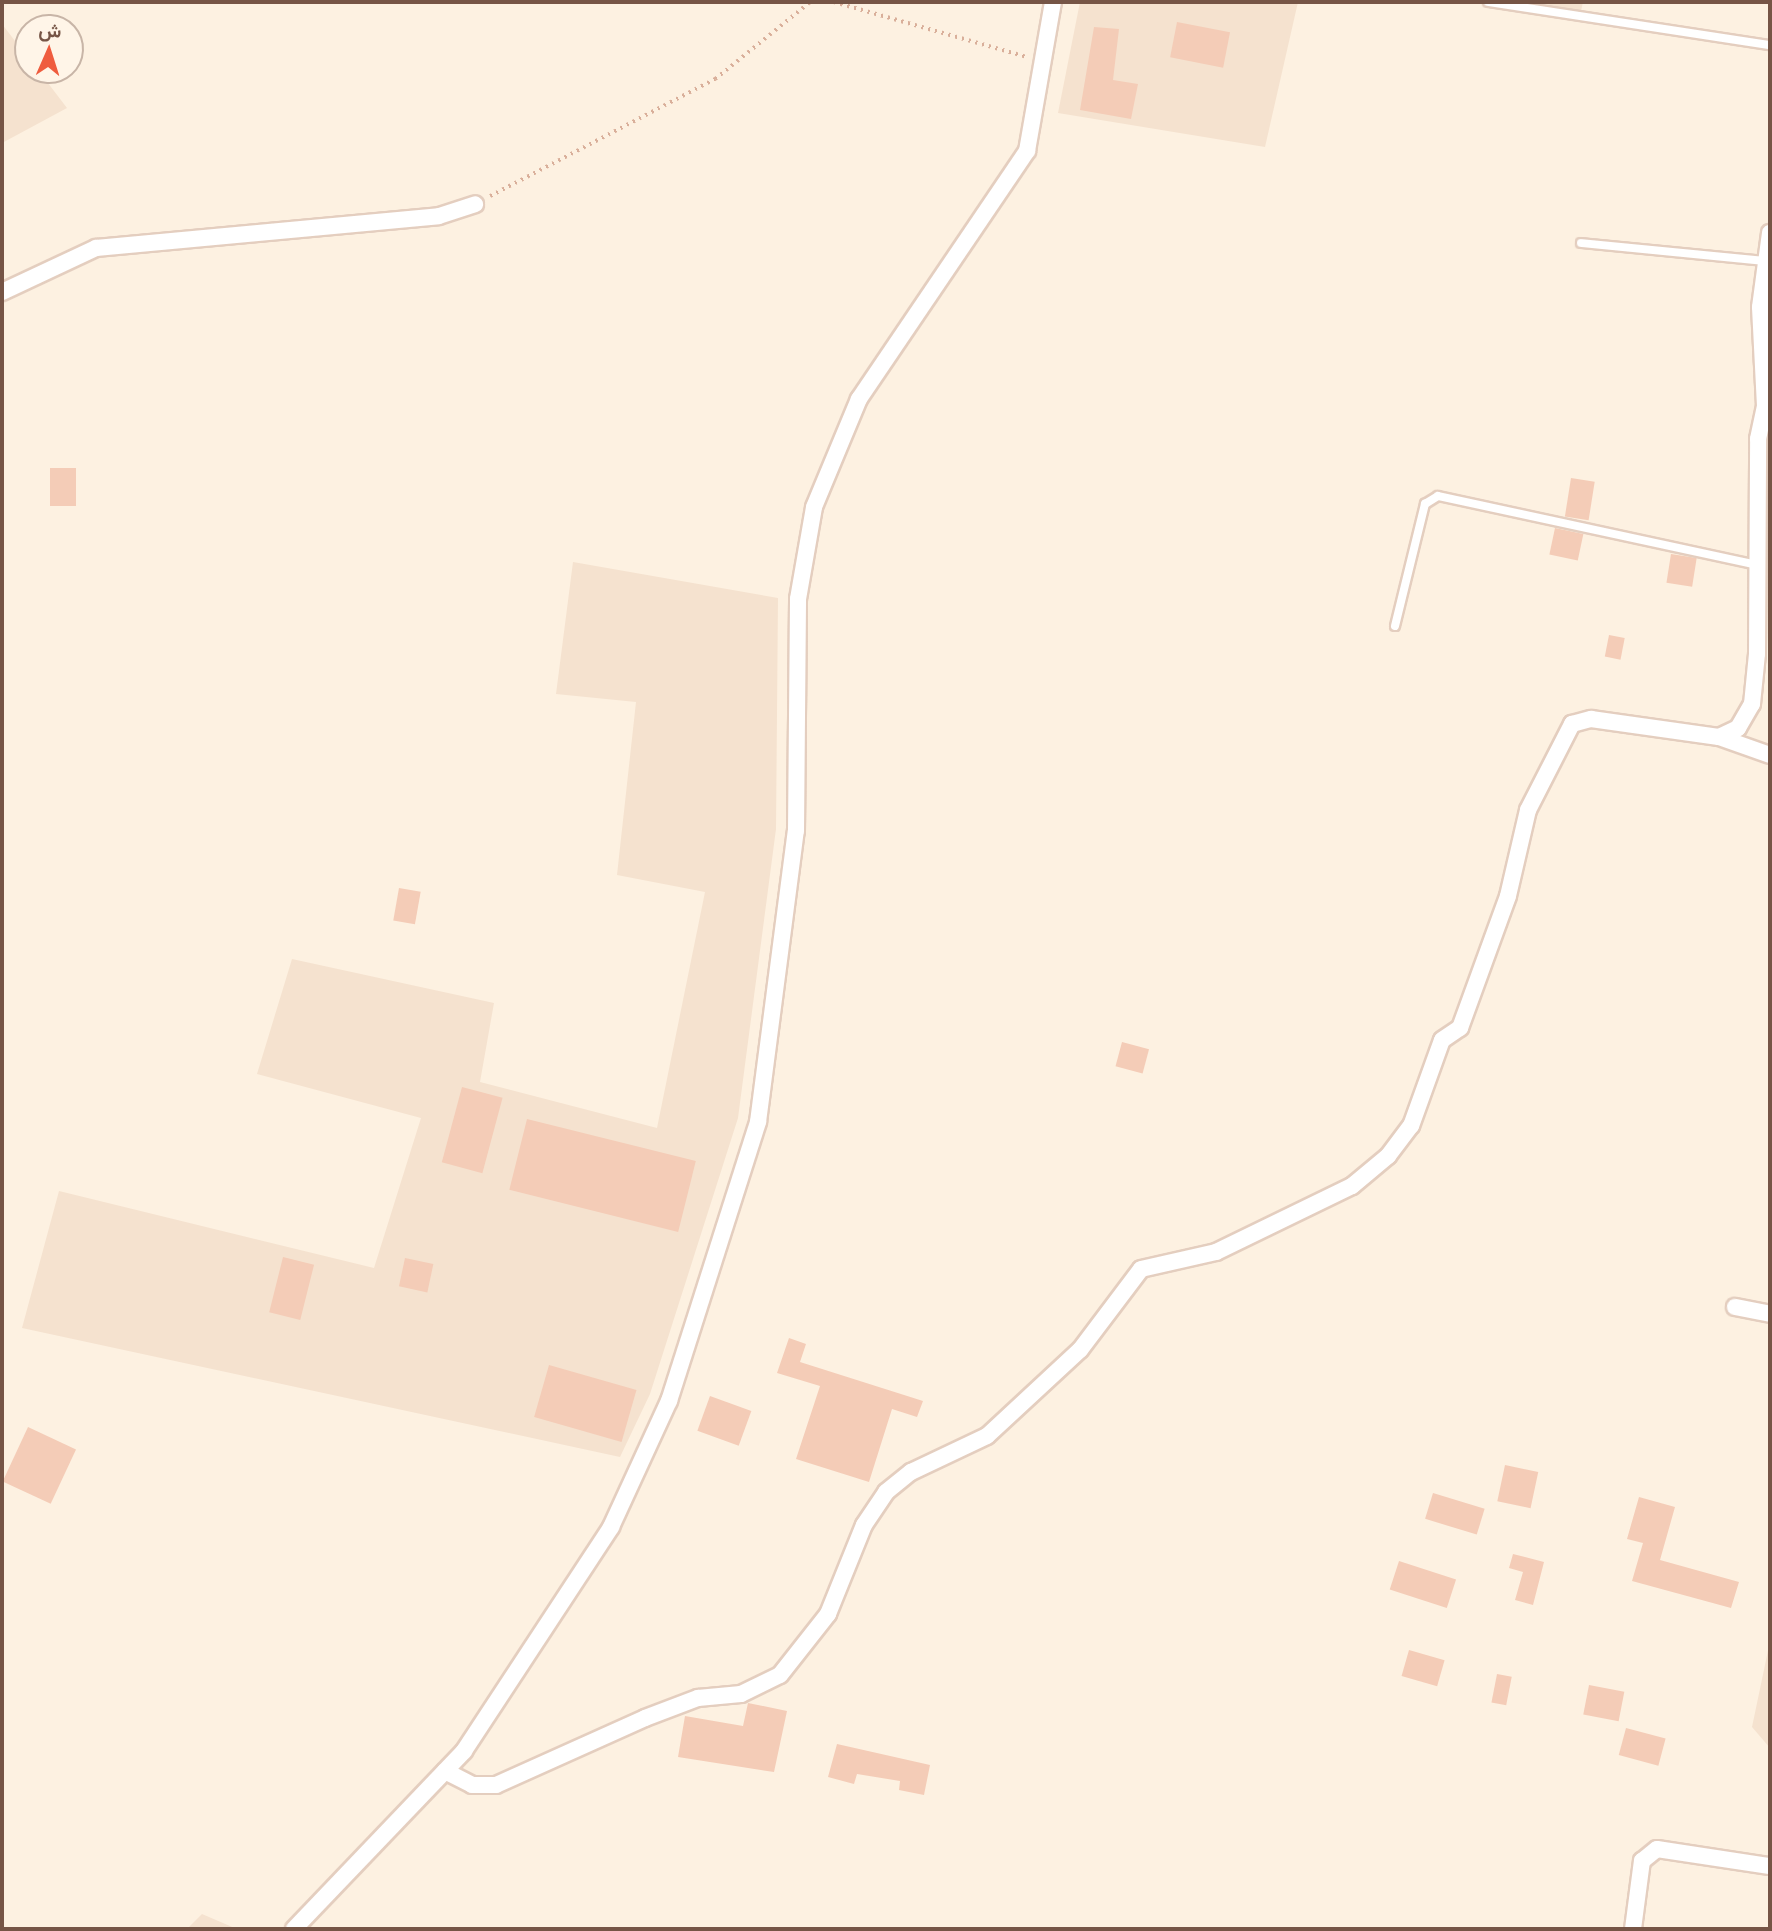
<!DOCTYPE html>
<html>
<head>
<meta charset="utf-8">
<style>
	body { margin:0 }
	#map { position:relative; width:1772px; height:1931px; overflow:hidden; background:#fdf1e1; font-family:"Golos Text",Vazirmatn,sans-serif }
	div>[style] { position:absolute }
	.residential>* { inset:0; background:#f5e2cf }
	.building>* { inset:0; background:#f4ccb7; transform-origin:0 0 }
	.path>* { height:3.5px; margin-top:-1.75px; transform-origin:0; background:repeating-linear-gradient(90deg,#d9af9a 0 2px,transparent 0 7px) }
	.roads { filter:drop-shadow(2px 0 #e4cebf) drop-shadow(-2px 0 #e4cebf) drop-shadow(0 2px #e4cebf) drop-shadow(0 -2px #e4cebf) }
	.lane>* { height:8px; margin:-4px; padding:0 4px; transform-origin:4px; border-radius:4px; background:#fff }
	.street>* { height:16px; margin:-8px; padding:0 8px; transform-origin:8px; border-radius:8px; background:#fff }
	span { translate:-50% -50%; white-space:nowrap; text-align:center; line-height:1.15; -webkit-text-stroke:5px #fff5e8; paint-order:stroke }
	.frame { position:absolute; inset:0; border:4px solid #765546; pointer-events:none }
	.north { position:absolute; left:14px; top:14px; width:70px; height:70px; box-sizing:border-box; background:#fff5e8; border:2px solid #c8b5a7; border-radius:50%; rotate:3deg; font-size:19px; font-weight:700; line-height:28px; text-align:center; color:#765546 }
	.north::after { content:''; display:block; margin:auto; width:24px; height:32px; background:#ef5c3e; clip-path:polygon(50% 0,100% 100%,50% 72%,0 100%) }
</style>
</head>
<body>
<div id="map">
	<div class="residential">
		<i style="clip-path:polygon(1080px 2px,1298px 2px,1265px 147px,1058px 113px)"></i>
		<i style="clip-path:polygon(1535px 2px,1583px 2px,1581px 11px)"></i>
		<i style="clip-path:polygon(2px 24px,28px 58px,28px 70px,38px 70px,67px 108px,2px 143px)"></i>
		<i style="clip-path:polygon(573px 562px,778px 598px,776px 829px,738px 1118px,650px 1394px,620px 1457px,22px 1328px,59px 1191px,374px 1268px,421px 1118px,257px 1074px,292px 959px,494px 1003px,480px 1082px,657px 1128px,705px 892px,617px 875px,636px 702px,556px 694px)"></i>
		<i style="clip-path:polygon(1770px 1641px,1770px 1748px,1752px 1727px)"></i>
		<i style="clip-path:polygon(202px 1914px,237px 1929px,187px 1929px)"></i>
	</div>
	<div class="building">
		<i style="left:1177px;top:22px;width:54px;height:36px;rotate:11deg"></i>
		<i style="clip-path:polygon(1094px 27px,1119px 29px,1113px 80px,1138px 84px,1131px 119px,1080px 110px)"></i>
		<i style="left:50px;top:468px;width:26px;height:38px"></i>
		<i style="left:1571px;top:478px;width:24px;height:39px;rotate:9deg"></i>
		<i style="left:1555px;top:528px;width:29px;height:27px;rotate:12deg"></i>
		<i style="left:1671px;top:554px;width:26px;height:29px;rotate:9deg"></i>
		<i style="left:1609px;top:635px;width:16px;height:22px;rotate:11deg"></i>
		<i style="left:399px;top:888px;width:22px;height:33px;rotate:10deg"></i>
		<i style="left:1122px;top:1042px;width:28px;height:25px;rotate:15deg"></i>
		<i style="left:462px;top:1087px;width:42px;height:78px;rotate:15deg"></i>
		<i style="left:527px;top:1119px;width:174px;height:73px;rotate:14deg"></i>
		<i style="left:283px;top:1257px;width:32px;height:57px;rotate:14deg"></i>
		<i style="left:405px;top:1258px;width:29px;height:29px;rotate:12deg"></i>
		<i style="clip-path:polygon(789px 1338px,806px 1344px,800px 1362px,923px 1401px,917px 1417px,892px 1409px,869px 1482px,796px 1459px,820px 1386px,777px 1373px)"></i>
		<i style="left:549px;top:1365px;width:91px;height:54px;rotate:16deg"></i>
		<i style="left:710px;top:1396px;width:44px;height:37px;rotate:20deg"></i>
		<i style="left:28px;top:1427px;width:53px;height:60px;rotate:25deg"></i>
		<i style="left:1505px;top:1465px;width:34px;height:37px;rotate:12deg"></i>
		<i style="left:1433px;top:1493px;width:54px;height:27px;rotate:17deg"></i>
		<i style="clip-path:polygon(1639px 1497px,1675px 1507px,1660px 1560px,1739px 1582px,1731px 1608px,1632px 1581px,1643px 1543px,1627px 1539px)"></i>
		<i style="clip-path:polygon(1513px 1554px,1544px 1562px,1533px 1605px,1515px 1600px,1523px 1572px,1509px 1568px)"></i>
		<i style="left:1399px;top:1561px;width:60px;height:30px;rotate:18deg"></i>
		<i style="left:1409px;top:1650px;width:37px;height:27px;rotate:16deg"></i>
		<i style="left:1497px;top:1674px;width:15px;height:29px;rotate:11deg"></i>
		<i style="left:1589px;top:1685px;width:36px;height:30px;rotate:11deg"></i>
		<i style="clip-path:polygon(748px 1703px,787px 1711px,774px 1772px,678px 1757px,685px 1716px,743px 1726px)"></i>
		<i style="left:1626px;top:1728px;width:41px;height:28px;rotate:15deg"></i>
		<i style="clip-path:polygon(837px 1744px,930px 1765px,924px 1795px,899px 1790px,900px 1781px,857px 1774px,854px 1784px,828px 1777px)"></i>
	</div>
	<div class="path">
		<i style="left:834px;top:2px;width:201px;rotate:15.9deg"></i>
		<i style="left:490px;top:196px;width:254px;rotate:-27.5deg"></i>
		<i style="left:715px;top:79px;width:122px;rotate:-39deg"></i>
	</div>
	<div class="roads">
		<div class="lane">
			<i style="left:1488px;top:2px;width:285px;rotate:8.7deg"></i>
			<i style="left:1581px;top:243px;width:186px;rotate:5.6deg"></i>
			<i style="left:1395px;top:626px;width:126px;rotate:-76.2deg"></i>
			<i style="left:1425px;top:504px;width:15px;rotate:-32deg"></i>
			<i style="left:1438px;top:496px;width:327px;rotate:12.2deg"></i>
		</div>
		<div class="street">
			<i style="left:2px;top:292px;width:104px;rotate:-25.1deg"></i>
			<i style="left:96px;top:248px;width:344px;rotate:-5.3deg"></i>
			<i style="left:439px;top:216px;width:38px;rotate:-18deg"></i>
			<i style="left:1719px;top:737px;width:21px;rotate:-25deg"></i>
			<i style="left:1738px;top:728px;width:28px;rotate:-60deg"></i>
			<i style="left:1752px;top:704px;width:50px;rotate:-84.3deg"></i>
			<i style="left:1757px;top:654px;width:215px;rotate:-89.7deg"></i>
			<i style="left:1758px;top:439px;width:34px;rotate:-78deg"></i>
			<i style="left:1765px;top:406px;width:99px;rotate:-92.9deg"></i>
			<i style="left:1760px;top:307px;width:75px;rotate:-82.3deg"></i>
			<i style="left:1735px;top:1307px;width:36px;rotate:11deg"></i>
			<i style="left:445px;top:1771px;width:30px;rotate:27deg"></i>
			<i style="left:472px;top:1785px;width:24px"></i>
			<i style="left:496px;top:1785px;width:163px;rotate:-24.2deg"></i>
			<i style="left:645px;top:1718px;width:57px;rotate:-20.7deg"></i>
			<i style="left:698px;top:1698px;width:43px;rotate:-5.3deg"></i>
			<i style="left:741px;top:1694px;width:43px;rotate:-26deg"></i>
			<i style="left:780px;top:1675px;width:78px;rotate:-51.8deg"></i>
			<i style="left:828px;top:1614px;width:96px;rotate:-68deg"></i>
			<i style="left:864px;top:1525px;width:40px;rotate:-56deg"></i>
			<i style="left:886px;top:1492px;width:32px;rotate:-39deg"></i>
			<i style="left:911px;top:1472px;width:84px;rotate:-25.3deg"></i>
			<i style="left:987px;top:1436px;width:127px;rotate:-42.8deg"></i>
			<i style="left:1080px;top:1350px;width:101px;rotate:-53deg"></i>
			<i style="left:1141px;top:1269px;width:77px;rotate:-12.8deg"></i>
			<i style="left:1216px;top:1252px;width:151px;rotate:-25.9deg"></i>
			<i style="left:1352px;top:1186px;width:47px;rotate:-39.8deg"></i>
			<i style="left:1388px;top:1156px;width:38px;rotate:-53deg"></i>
			<i style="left:1411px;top:1126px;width:91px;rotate:-70.2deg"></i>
			<i style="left:1442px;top:1040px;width:22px;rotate:-34deg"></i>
			<i style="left:1460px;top:1028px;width:140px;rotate:-70deg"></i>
			<i style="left:1508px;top:896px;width:88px;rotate:-76.9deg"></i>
			<i style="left:1528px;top:810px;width:97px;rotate:-62.9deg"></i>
			<i style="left:1572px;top:724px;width:20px;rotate:-15deg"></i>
			<i style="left:1591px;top:719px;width:129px;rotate:8deg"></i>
			<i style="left:1719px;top:737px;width:54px;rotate:19.4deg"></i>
			<i style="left:294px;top:1929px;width:246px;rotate:-46.3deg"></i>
			<i style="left:464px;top:1751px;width:268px;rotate:-56.7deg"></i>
			<i style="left:611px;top:1527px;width:139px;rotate:-65.3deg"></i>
			<i style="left:669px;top:1401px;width:293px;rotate:-72.3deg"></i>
			<i style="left:758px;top:1122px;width:293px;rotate:-82.6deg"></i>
			<i style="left:796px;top:831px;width:232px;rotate:-89.5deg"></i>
			<i style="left:798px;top:599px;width:93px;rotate:-80.1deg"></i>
			<i style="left:814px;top:507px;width:117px;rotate:-67.4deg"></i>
			<i style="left:859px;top:399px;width:300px;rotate:-55.9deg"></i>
			<i style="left:1027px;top:151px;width:151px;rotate:-80.1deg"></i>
			<i style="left:1633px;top:1929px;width:69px;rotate:-82.5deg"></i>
			<i style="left:1642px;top:1861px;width:19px;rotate:-39deg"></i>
			<i style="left:1657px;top:1849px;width:114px;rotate:8.6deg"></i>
		</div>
	</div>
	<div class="frame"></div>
	<div class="north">ش</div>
</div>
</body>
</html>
